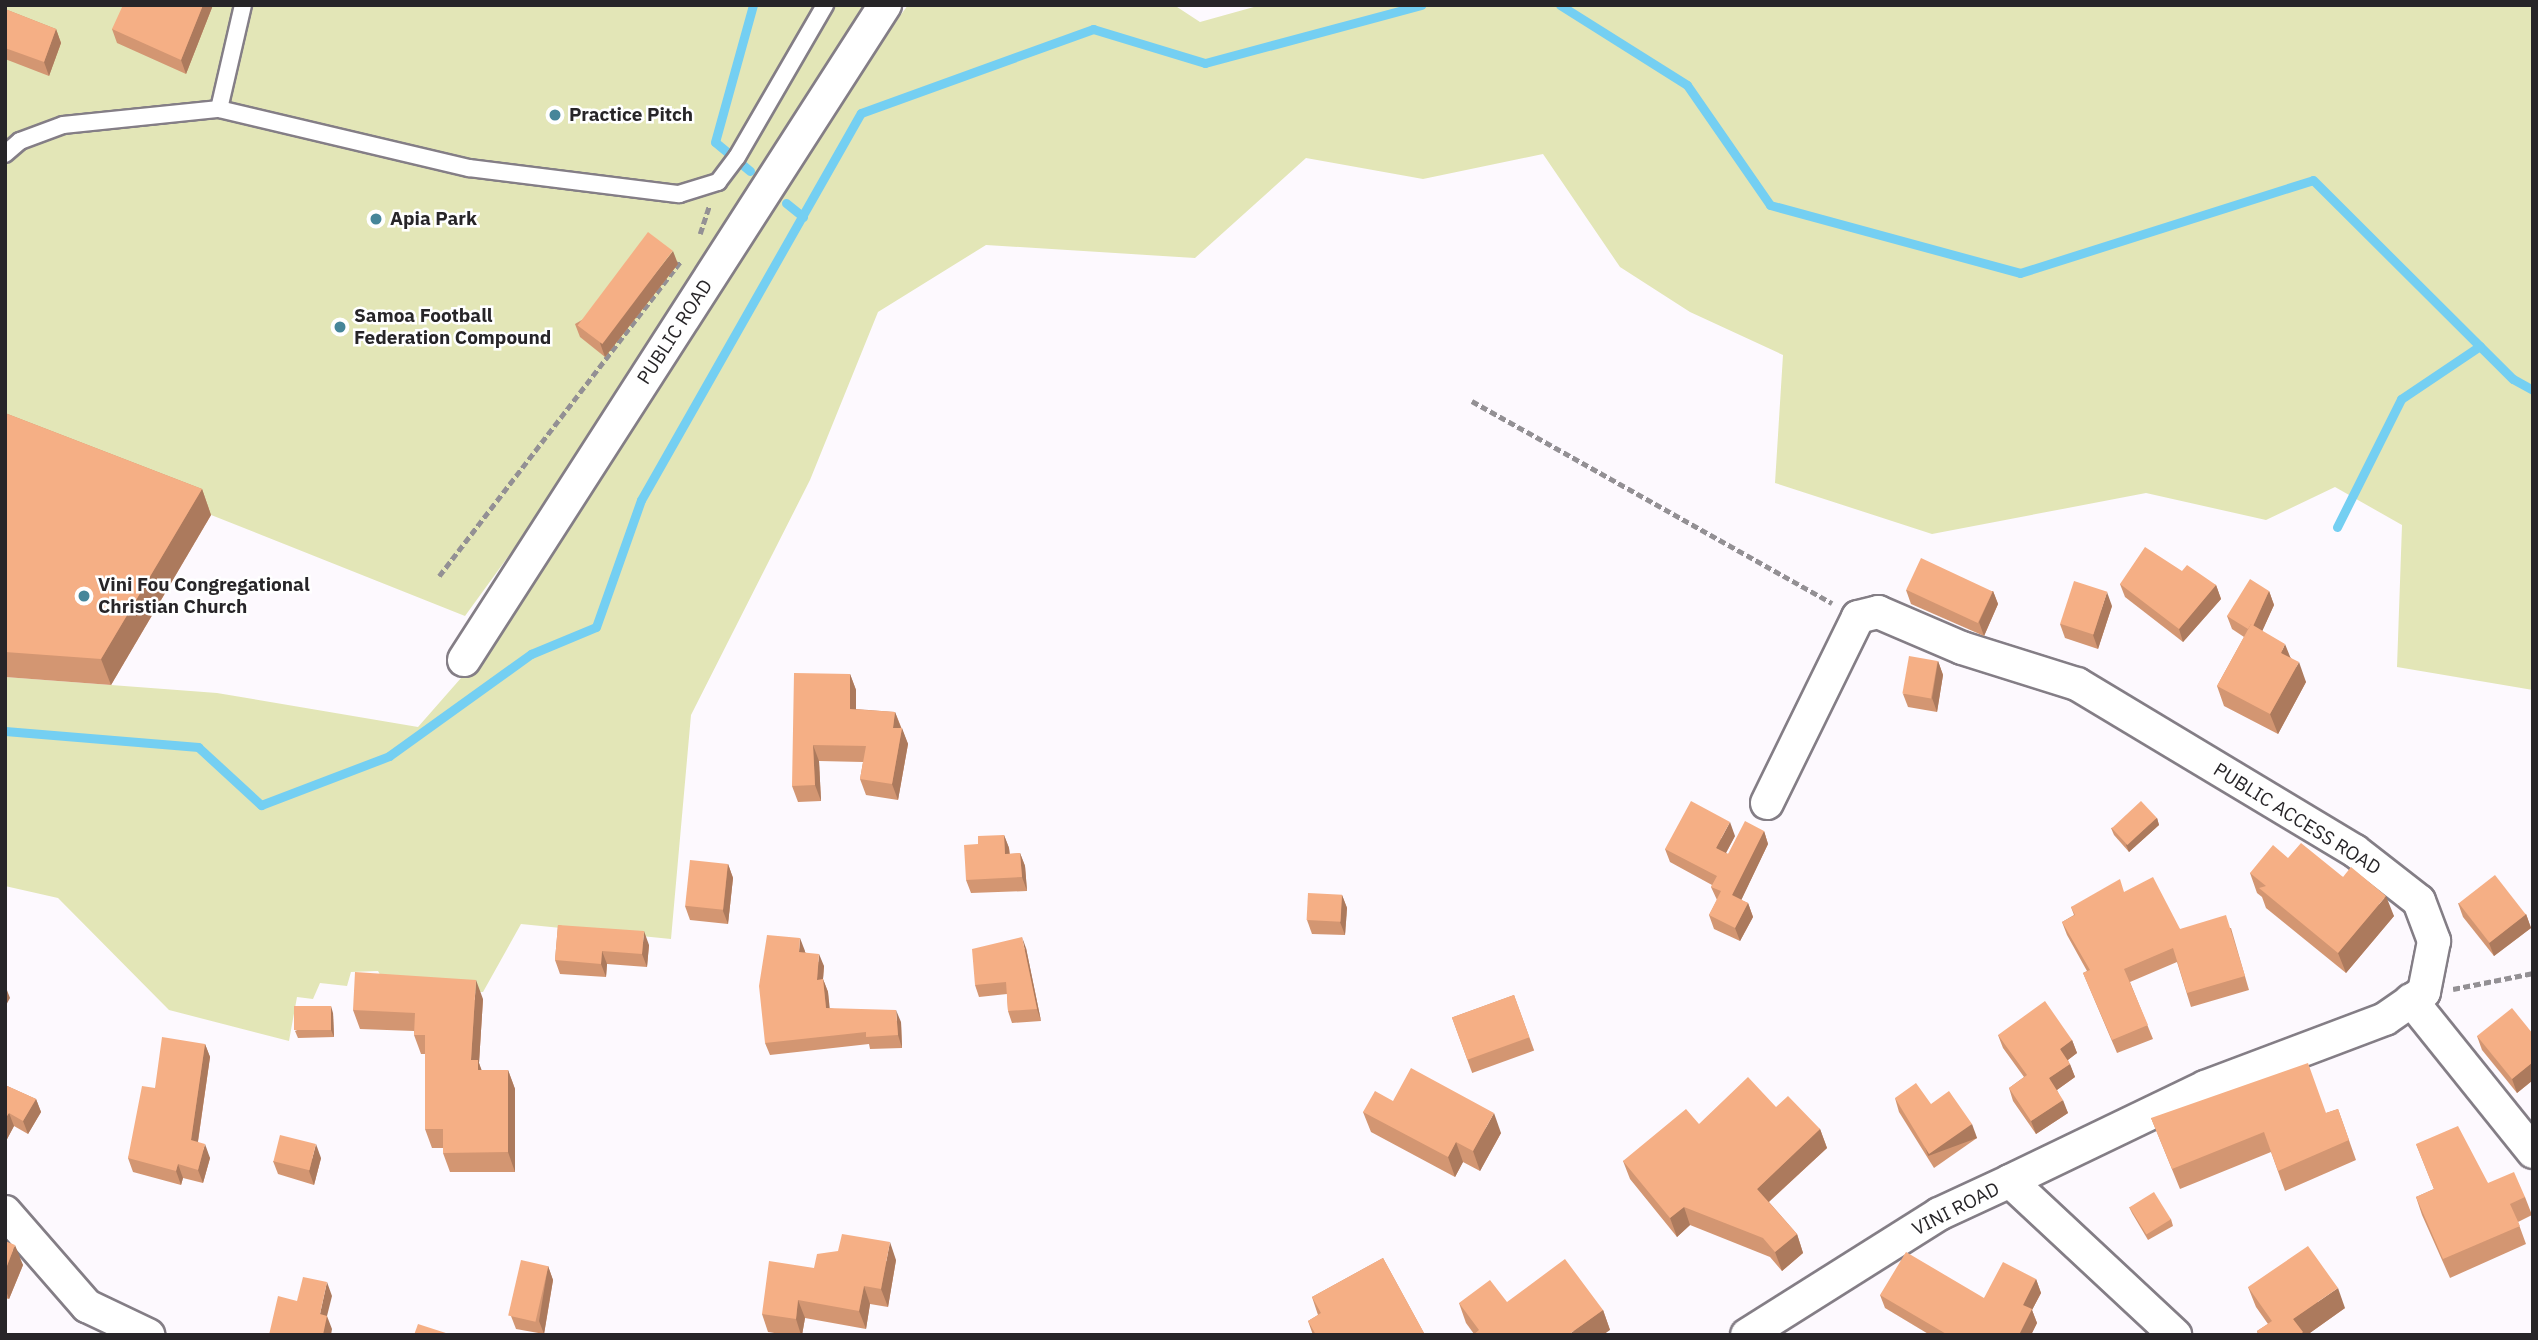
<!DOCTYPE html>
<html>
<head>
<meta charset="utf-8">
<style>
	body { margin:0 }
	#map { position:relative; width:2538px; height:1340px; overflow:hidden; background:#fdf9fe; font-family:"IBM Plex Sans",sans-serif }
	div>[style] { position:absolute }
	.green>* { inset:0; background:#e3e6b7 }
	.stream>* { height:9px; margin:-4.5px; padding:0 4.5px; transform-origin:4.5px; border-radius:4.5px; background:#74cff2 }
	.path>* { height:4.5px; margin-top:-2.25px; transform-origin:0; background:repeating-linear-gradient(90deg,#939094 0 7px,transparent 0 10.5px) }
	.roads { filter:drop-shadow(2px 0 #847e86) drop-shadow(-2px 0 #847e86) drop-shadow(0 2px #847e86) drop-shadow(0 -2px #847e86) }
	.lane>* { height:16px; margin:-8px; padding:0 8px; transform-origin:8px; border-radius:8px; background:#fff }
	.street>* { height:32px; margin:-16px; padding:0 16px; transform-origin:16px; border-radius:16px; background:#fff }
	.wall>* { inset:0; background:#d39672; transform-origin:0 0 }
	.shaded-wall>* { inset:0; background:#ac7a5d; transform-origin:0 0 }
	.building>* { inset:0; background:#f5af85; transform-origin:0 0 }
	.dots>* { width:19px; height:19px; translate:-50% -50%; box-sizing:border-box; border:4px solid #fff; border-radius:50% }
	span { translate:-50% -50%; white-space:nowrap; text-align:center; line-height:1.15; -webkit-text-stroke:5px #fff; paint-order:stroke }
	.poi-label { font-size:19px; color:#272528; font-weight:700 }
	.left { translate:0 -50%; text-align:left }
	.street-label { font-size:19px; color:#272528 }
	.frame { position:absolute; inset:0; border:7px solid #272528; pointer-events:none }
</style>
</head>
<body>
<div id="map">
	<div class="green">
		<i style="clip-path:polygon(5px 5px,898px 5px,862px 68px,908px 5px,1174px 5px,1200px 22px,1261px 5px,2533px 5px,2533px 690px,2397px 667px,2402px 525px,2335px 487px,2266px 520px,2146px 493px,1932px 534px,1775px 483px,1783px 355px,1690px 312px,1620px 267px,1543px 154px,1423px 179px,1306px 158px,1195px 258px,986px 245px,878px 312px,810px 480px,691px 715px,671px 939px,521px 924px,483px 992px,410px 990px,383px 980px,378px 971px,351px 972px,347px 986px,320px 983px,313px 999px,297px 997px,289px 1041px,169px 1010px,58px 898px,5px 886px,5px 677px,217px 693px,418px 727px,490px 645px,681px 318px,465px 616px,5px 433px)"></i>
	</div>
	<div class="stream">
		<i style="left:1560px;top:5px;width:150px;rotate:32.2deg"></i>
		<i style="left:1687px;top:85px;width:146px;rotate:55.3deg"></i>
		<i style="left:1770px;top:205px;width:259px;rotate:15.2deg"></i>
		<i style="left:2020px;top:273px;width:307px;rotate:-17.6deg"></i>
		<i style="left:2313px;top:180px;width:282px;rotate:44.9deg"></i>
		<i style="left:2513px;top:379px;width:23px;rotate:29deg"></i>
		<i style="left:750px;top:171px;width:45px;rotate:-140.4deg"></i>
		<i style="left:715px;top:142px;width:142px;rotate:-74.5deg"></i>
		<i style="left:786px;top:203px;width:22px;rotate:39deg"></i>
		<i style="left:2337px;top:527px;width:143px;rotate:-63.4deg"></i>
		<i style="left:2401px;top:399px;width:95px;rotate:-33.9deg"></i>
		<i style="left:5px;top:731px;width:194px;rotate:4.7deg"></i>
		<i style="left:198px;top:747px;width:86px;rotate:42.6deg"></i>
		<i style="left:261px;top:805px;width:137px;rotate:-20.9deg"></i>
		<i style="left:389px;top:756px;width:175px;rotate:-35.7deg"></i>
		<i style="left:531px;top:654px;width:70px;rotate:-22.6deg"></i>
		<i style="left:596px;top:627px;width:135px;rotate:-70.5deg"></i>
		<i style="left:641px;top:500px;width:445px;rotate:-60.4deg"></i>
		<i style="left:861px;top:113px;width:247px;rotate:-19.9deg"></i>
		<i style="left:1093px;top:29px;width:117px;rotate:16.9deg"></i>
		<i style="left:1205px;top:63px;width:224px;rotate:-15deg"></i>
	</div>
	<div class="path">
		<i style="left:700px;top:234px;width:29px;rotate:-72deg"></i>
		<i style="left:1472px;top:401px;width:413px;rotate:29.3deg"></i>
		<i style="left:439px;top:576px;width:397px;rotate:-52.5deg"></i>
		<i style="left:2453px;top:989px;width:82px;rotate:-11.3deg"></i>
	</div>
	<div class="roads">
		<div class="lane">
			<i style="left:219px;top:109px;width:107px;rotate:-77deg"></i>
			<i style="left:5px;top:154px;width:20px;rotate:-41deg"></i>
			<i style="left:20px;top:141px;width:46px;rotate:-20.4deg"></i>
			<i style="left:63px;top:125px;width:157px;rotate:-5.9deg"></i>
			<i style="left:219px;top:109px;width:257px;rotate:13.3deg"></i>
			<i style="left:469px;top:168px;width:212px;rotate:7.1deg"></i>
			<i style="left:679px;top:194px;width:41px;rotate:-17.1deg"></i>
			<i style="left:718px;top:182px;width:31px;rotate:-53deg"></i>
			<i style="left:737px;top:157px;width:176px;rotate:-59.9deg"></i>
		</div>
		<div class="street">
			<i style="left:464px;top:660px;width:779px;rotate:-57.27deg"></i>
			<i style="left:1767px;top:803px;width:207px;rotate:-63.9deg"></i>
			<i style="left:1858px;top:617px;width:21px;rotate:-14deg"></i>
			<i style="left:1878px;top:612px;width:91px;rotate:23.2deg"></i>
			<i style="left:1962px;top:648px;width:121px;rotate:17.4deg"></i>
			<i style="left:2077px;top:684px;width:324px;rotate:31deg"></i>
			<i style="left:2355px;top:851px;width:81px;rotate:38deg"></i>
			<i style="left:2419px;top:901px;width:43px;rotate:69.4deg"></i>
			<i style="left:2434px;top:941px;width:52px;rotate:101.1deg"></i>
			<i style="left:2424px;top:992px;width:47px;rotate:145.3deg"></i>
			<i style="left:2385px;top:1019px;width:192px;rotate:159.3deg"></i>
			<i style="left:2205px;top:1087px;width:216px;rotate:154.3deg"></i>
			<i style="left:2411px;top:1000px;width:195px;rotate:51.2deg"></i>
			<i style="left:5px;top:1212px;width:125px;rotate:48.9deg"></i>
			<i style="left:87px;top:1306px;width:68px;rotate:25.4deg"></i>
			<i style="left:1747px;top:1335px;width:227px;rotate:-32.2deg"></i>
			<i style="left:1939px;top:1214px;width:78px;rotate:-24.9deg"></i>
			<i style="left:2010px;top:1181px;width:226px;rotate:43deg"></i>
		</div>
	</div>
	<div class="wall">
		<i style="clip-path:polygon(170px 5px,213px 5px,186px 74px,117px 43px,112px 29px,169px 7px)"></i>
		<i style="clip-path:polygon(5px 9px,56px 29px,61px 43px,49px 76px,5px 59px)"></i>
		<i style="clip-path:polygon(678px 264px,605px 357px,580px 337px,575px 324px)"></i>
		<i style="clip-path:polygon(5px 413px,202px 489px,211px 515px,111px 685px,5px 677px)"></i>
		<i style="clip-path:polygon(2182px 571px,2216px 585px,2221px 599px,2183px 642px,2125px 597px,2120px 584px)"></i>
		<i style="clip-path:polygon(1906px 590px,1993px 591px,1998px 604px,1984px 636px,1911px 604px)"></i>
		<i style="clip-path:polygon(2269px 591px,2274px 605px,2262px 631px,2291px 658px,2306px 682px,2278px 734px,2224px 706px,2217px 686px,2244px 637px,2232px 629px,2227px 616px)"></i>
		<i style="clip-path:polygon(2112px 606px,2098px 649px,2065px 638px,2060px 624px)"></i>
		<i style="clip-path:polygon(1938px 661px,1943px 675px,1937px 712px,1908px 707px,1903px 694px)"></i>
		<i style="clip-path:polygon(850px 674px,856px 690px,856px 709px,895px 712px,908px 744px,898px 800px,866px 795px,860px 779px,863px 762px,819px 761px,821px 801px,798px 802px,792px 786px)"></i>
		<i style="clip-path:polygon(2157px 818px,2159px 825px,2129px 852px,2114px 835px,2111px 828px)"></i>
		<i style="clip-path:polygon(1764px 831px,1768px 844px,1741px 900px,1748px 903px,1753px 917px,1740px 941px,1714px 929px,1709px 915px,1717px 900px,1711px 887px,1712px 885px,1670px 862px,1665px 849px,1735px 836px,1726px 853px,1728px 854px)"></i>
		<i style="clip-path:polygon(1004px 835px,1009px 848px,1010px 854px,1020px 853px,1025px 866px,1027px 891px,971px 893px,966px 880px,978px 844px)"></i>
		<i style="clip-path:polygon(2288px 858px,2343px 877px,2394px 916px,2346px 973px,2266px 908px,2262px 897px,2257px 893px,2250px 873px)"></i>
		<i style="clip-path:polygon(728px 864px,733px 878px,728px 924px,690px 920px,685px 906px)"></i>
		<i style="clip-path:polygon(2124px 892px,2180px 929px,2231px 928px,2249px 990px,2191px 1007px,2177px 962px,2130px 982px,2153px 1039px,2117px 1053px,2083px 973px,2087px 971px,2067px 935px,2062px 922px,2074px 915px,2071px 907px)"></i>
		<i style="clip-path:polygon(1342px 895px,1347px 908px,1345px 935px,1312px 934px,1307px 920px)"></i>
		<i style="clip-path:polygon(2458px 903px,2526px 914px,2531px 928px,2494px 956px,2463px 917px)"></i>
		<i style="clip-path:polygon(558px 925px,649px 945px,647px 967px,607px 964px,606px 977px,560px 974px,555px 960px)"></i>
		<i style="clip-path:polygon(1026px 948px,1041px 1021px,1012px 1023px,1008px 1011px,1007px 994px,979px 997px,975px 985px)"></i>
		<i style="clip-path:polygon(805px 951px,805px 952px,824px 966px,823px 979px,828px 992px,829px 1008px,901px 1022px,902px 1048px,870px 1049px,869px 1044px,770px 1055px,765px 1043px)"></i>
		<i style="left:1514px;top:995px;width:59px;height:66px;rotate:70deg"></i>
		<i style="clip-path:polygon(483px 999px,479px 1063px,481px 1070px,508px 1070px,515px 1089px,515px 1172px,450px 1172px,443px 1153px,443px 1148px,432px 1148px,425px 1129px,425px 1054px,421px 1054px,414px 1035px,414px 1031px,360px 1029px,353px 1010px)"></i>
		<i style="clip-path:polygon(333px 1013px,334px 1037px,298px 1038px,295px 1031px)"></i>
		<i style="clip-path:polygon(2533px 1034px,2533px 1080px,2517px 1093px,2482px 1050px,2477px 1036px)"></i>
		<i style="clip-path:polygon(1998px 1035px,2072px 1040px,2077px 1053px,2068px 1060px,2075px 1077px,2057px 1090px,2068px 1113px,2036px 1134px,2013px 1101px,2009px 1088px,2024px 1077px,2003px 1048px)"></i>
		<i style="clip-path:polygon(205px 1044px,210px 1057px,198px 1142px,210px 1158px,203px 1183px,183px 1178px,181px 1185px,133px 1172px,128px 1158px,155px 1088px)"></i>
		<i style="clip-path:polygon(5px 1085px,36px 1099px,41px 1112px,28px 1134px,14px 1126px,6px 1141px)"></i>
		<i style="clip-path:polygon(1895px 1098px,1977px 1138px,1934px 1168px,1899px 1112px)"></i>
		<i style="clip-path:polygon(1393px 1101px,1501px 1133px,1480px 1171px,1463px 1162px,1455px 1177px,1371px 1132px,1363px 1112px)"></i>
		<i style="clip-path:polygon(1776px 1107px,1820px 1129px,1827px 1148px,1769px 1202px,1797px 1234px,1803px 1253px,1782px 1271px,1770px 1257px,1690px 1225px,1677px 1237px,1630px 1179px,1623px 1161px,1699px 1124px)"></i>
		<i style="clip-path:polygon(2338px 1109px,2356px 1160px,2285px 1191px,2271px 1152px,2180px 1189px,2151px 1118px,2326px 1113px)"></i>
		<i style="clip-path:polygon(2416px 1144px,2488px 1183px,2525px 1197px,2532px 1215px,2518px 1222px,2526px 1244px,2450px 1278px,2422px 1215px,2416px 1197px,2434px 1189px)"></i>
		<i style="clip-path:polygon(321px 1158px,314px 1185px,278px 1174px,273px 1161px)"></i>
		<i style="clip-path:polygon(2129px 1207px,2171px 1219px,2173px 1226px,2148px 1240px,2132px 1213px)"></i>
		<i style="clip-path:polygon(5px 1241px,23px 1265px,9px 1299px,5px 1298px)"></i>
		<i style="clip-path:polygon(1383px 1258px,1425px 1335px,1313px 1335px,1308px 1321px,1318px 1315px,1312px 1297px)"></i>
		<i style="clip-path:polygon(896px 1260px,888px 1307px,870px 1304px,866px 1329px,805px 1318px,802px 1335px,787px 1335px,768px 1332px,762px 1314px,814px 1268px)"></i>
		<i style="clip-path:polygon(548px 1266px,553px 1280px,544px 1334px,516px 1329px,511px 1316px)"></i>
		<i style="clip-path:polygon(2036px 1279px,2041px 1293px,2032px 1310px,2037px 1323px,2031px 1335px,1930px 1335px,1885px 1308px,1880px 1295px,1984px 1298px)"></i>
		<i style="clip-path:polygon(2248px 1287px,2345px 1308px,2307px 1335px,2258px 1335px,2257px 1331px,2268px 1324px,2256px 1307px)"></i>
		<i style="clip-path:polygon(1507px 1302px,1603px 1310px,1610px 1330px,1474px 1334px,1466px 1323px,1459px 1303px)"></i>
	</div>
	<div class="shaded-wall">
		<i style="clip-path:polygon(203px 5px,213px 5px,186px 74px,181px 60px)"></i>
		<i style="clip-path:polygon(56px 29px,61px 43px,49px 76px,44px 62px)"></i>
		<i style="clip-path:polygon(673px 251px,678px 264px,605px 357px,600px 343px)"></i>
		<i style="clip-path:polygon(202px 489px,211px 515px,111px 685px,101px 659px)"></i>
		<i style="clip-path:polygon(2216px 585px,2221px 599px,2183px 642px,2179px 629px)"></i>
		<i style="clip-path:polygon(1993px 591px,1998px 604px,1984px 636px,1979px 622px)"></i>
		<i style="clip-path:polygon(2269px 591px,2274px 605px,2256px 645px,2251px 631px)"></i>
		<i style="clip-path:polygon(2107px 592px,2112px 606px,2098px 649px,2093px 635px)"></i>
		<i style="clip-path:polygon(2285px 644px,2293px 664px,2281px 653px)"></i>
		<i style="clip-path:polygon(1938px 661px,1943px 675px,1937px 712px,1932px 698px)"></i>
		<i style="clip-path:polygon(2299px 662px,2306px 682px,2278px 734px,2270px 714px)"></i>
		<i style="clip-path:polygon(850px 674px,856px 690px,856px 725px,850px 709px)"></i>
		<i style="clip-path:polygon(895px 712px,901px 728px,893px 728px)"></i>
		<i style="clip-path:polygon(902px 728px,908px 744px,898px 800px,892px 784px)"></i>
		<i style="clip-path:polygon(813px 745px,819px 761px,821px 801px,815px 785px)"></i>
		<i style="clip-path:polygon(2157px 818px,2159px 825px,2129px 852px,2126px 845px)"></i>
		<i style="clip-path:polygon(1730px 822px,1735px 836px,1721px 862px,1716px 848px)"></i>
		<i style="clip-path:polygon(1764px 831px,1768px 844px,1737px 909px,1732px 895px)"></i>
		<i style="clip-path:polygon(1004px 835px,1009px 848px,1010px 867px,1005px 854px)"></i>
		<i style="clip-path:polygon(1020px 853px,1025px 866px,1027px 891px,1022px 877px)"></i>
		<i style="clip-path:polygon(728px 864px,733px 878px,728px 924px,723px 911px)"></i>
		<i style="clip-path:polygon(1342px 895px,1347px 908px,1345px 935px,1340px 922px)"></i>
		<i style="clip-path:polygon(2386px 896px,2394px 916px,2346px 973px,2338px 953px)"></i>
		<i style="clip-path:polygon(1748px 903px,1753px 917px,1740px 941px,1735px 928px)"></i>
		<i style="clip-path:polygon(2526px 914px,2531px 928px,2494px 956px,2489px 943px)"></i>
		<i style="clip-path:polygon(644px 931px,649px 945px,647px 967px,642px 954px)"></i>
		<i style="clip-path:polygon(1022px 937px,1026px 948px,1041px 1021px,1037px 1009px)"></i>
		<i style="clip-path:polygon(800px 938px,805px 951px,804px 964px,799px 952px)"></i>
		<i style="clip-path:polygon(602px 951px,607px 964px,606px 977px,601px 964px)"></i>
		<i style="clip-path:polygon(819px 954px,824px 966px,822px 992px,817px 980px)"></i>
		<i style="clip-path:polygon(823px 979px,828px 992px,831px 1020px,826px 1008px)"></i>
		<i style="clip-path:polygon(476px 980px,483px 999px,479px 1063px,485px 1079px,471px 1060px)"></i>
		<i style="clip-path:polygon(5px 985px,10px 998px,5px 1007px)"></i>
		<i style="clip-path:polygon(331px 1006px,333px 1013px,334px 1037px,331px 1030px)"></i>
		<i style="clip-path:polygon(896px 1010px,901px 1022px,902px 1048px,898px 1035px)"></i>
		<i style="clip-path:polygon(2072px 1040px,2077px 1053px,2065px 1062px,2060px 1049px)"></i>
		<i style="clip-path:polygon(205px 1044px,210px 1057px,196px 1154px,191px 1140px)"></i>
		<i style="clip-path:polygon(2533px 1062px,2533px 1080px,2517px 1093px,2512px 1079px)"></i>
		<i style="clip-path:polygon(2070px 1064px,2075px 1077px,2054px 1092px,2049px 1078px)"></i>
		<i style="clip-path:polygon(508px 1070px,515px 1089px,515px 1172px,508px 1152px)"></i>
		<i style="clip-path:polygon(36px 1099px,41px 1112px,28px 1134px,23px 1121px)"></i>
		<i style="clip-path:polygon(2063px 1100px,2068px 1113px,2036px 1134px,2031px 1121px)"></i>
		<i style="clip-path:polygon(9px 1113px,14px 1126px,6px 1141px,5px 1119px)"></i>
		<i style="clip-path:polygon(1494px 1113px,1501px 1133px,1480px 1171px,1473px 1151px)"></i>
		<i style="left:1972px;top:1124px;width:15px;height:52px;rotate:70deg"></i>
		<i style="clip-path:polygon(1820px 1129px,1827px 1148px,1763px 1207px,1757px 1189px)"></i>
		<i style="clip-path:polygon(1456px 1142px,1463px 1162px,1455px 1177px,1448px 1157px)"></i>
		<i style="clip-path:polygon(205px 1144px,210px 1158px,203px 1183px,198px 1170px)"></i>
		<i style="clip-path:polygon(316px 1144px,321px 1158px,314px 1185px,309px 1171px)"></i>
		<i style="clip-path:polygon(178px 1164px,183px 1178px,181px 1185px,176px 1171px)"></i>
		<i style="clip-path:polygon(1684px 1207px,1690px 1225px,1677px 1237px,1670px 1218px)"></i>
		<i style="clip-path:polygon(1797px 1234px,1803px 1253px,1782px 1271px,1775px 1252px)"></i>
		<i style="clip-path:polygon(890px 1242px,896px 1260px,888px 1307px,881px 1289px)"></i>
		<i style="clip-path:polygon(15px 1245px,23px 1265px,9px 1299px,5px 1288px,5px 1271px)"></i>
		<i style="clip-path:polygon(548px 1266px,553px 1280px,544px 1334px,539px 1321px)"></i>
		<i style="clip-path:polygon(2036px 1279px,2041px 1293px,2032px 1310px,2037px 1323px,2031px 1335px,2019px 1335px,2023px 1305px)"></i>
		<i style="clip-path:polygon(327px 1282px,332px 1296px,327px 1316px,332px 1329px,331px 1335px,323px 1335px,320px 1314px)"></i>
		<i style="clip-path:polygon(864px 1286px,870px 1304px,866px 1329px,859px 1311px)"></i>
		<i style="clip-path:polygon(2338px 1288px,2345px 1308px,2307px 1335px,2299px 1335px,2293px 1319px)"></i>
		<i style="clip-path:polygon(798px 1300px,805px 1318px,802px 1335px,801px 1335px,796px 1319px)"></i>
		<i style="clip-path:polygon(1603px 1310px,1610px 1330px,1603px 1335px,1568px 1335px)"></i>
	</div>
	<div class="building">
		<i style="clip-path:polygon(123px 5px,164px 5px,169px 7px,170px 5px,203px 5px,181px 60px,112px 29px)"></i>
		<i style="clip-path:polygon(5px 9px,56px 29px,44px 62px,5px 48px)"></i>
		<i style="left:648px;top:232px;width:31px;height:117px;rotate:37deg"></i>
		<i style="clip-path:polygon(5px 413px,202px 489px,101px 659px,5px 652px)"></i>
		<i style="clip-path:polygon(2145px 547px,2182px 571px,2187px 565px,2216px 585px,2179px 629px,2120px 584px)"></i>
		<i style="left:1921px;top:558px;width:79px;height:35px;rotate:25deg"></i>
		<i style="clip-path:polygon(2250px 579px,2269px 591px,2253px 626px,2251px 624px,2248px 629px,2227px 616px)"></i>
		<i style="left:2074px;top:581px;width:35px;height:45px;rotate:18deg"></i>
		<i style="clip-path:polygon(2251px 624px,2285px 644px,2281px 653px,2299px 662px,2270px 714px,2217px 686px)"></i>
		<i style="left:1909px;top:656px;width:29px;height:38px;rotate:10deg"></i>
		<i style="clip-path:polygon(794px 673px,850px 674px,850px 709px,895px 712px,893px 728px,902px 728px,892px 784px,860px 779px,866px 746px,813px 745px,815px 785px,792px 786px)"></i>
		<i style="clip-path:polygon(1691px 801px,1730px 822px,1716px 848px,1728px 854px,1745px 821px,1764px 831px,1732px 895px,1748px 903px,1735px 928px,1709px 915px,1721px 891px,1711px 887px,1717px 876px,1665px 849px)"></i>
		<i style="left:2141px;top:801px;width:23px;height:40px;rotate:47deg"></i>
		<i style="clip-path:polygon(1004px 835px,1005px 854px,1020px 853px,1022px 877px,966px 880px,964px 845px,978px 844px,978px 836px)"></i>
		<i style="clip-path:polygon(2301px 843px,2343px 877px,2351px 867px,2386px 896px,2338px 953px,2259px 888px,2266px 886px,2250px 873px,2273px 845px,2288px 858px)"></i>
		<i style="left:690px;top:860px;width:38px;height:46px;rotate:6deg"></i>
		<i style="left:2495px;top:875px;width:50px;height:46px;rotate:52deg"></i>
		<i style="clip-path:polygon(2153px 877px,2180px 929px,2226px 915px,2245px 976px,2187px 993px,2173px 948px,2124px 969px,2148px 1025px,2112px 1040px,2083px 973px,2090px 970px,2062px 922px,2075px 915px,2071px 907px,2120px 879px,2124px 892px)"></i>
		<i style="left:1308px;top:893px;width:34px;height:27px;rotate:3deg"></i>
		<i style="clip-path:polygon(558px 925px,644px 931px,642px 954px,602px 951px,601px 964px,555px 960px)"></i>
		<i style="clip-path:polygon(767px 935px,800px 938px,799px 952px,819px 954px,817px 980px,823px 979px,826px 1008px,896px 1010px,898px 1035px,866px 1037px,866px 1032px,765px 1043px,759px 986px)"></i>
		<i style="clip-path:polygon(1022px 937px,1037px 1009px,1008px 1011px,1006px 982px,975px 985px,972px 949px)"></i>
		<i style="clip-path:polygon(355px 972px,476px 980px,471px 1060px,478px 1060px,478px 1070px,508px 1070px,508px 1152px,443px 1153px,443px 1129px,425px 1129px,425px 1035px,414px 1035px,415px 1013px,353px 1010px)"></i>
		<i style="left:1514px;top:995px;width:45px;height:66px;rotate:70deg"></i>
		<i style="clip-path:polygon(2045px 1001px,2072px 1040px,2060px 1049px,2070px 1064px,2049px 1078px,2063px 1100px,2031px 1121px,2009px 1088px,2027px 1075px,1998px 1035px)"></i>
		<i style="left:331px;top:1006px;width:24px;height:37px;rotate:90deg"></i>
		<i style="clip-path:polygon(2512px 1008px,2533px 1034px,2533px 1062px,2512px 1079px,2477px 1036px)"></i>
		<i style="clip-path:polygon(162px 1037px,205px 1044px,191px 1140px,205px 1144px,198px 1170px,178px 1164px,176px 1171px,128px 1158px,142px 1086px,155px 1088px)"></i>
		<i style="clip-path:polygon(2308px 1063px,2326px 1113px,2338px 1109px,2349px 1140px,2278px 1171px,2264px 1132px,2172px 1169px,2151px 1118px)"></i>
		<i style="clip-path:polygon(1411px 1068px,1494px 1113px,1473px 1151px,1456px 1142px,1448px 1157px,1363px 1112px,1375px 1091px,1393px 1101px)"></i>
		<i style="clip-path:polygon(1748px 1077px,1776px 1107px,1788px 1096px,1820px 1129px,1757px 1189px,1797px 1234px,1775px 1252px,1763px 1238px,1684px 1207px,1670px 1218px,1623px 1161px,1686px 1109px,1699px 1124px)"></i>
		<i style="clip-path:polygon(1916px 1083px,1931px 1104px,1949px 1091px,1972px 1124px,1929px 1154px,1895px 1098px)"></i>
		<i style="clip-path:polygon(5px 1085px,36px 1099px,23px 1121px,9px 1113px,5px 1119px)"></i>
		<i style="clip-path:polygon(2458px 1126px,2488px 1183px,2514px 1172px,2525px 1197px,2510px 1204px,2520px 1226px,2443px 1259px,2416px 1197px,2434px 1189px,2416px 1144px)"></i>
		<i style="left:280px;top:1135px;width:37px;height:27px;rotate:14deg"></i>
		<i style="left:2154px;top:1192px;width:32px;height:29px;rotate:58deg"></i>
		<i style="clip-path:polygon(842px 1234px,890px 1242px,881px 1289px,864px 1286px,859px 1311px,798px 1300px,796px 1319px,762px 1314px,769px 1261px,814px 1268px,817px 1254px,838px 1251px)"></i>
		<i style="clip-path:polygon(5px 1241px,15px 1245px,5px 1271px)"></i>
		<i style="clip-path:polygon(2308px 1246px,2338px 1288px,2293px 1319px,2303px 1332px,2300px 1335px,2260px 1335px,2257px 1331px,2272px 1321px,2248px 1287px)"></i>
		<i style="clip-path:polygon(1906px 1252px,1984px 1298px,2003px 1262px,2036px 1279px,2023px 1305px,2032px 1309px,2019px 1335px,1948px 1335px,1880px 1295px)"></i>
		<i style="clip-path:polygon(1383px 1258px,1424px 1333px,1421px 1335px,1316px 1335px,1308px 1321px,1321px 1313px,1312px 1297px)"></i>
		<i style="clip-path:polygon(1565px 1259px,1603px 1310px,1568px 1335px,1473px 1335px,1479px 1330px,1459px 1303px,1490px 1280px,1507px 1302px)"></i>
		<i style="left:521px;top:1260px;width:28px;height:57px;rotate:13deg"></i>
		<i style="clip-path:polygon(303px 1277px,327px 1282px,320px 1314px,327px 1316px,323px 1335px,269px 1335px,278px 1296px,297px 1301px)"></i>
		<i style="clip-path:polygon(418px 1324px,452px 1335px,414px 1335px)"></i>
	</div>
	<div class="dots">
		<i style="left:555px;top:115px;background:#468699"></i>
		<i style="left:376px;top:219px;background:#468699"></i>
		<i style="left:340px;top:327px;background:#468699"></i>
		<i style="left:84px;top:596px;background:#468699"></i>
	</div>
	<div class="poi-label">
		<span class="left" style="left:569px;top:115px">Practice Pitch</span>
		<span class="left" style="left:390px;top:219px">Apia Park</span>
		<span class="left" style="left:354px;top:327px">Samoa Football<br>Federation Compound</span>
		<span class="left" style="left:98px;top:596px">Vini Fou Congregational<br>Christian Church</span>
	</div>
	<div class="street-label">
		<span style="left:675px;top:332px;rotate:-57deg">PUBLIC ROAD</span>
		<span style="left:2297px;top:819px;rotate:32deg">PUBLIC ACCESS ROAD</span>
		<span style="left:1956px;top:1209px;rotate:-27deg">VINI ROAD</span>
	</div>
	<div class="frame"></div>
</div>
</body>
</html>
